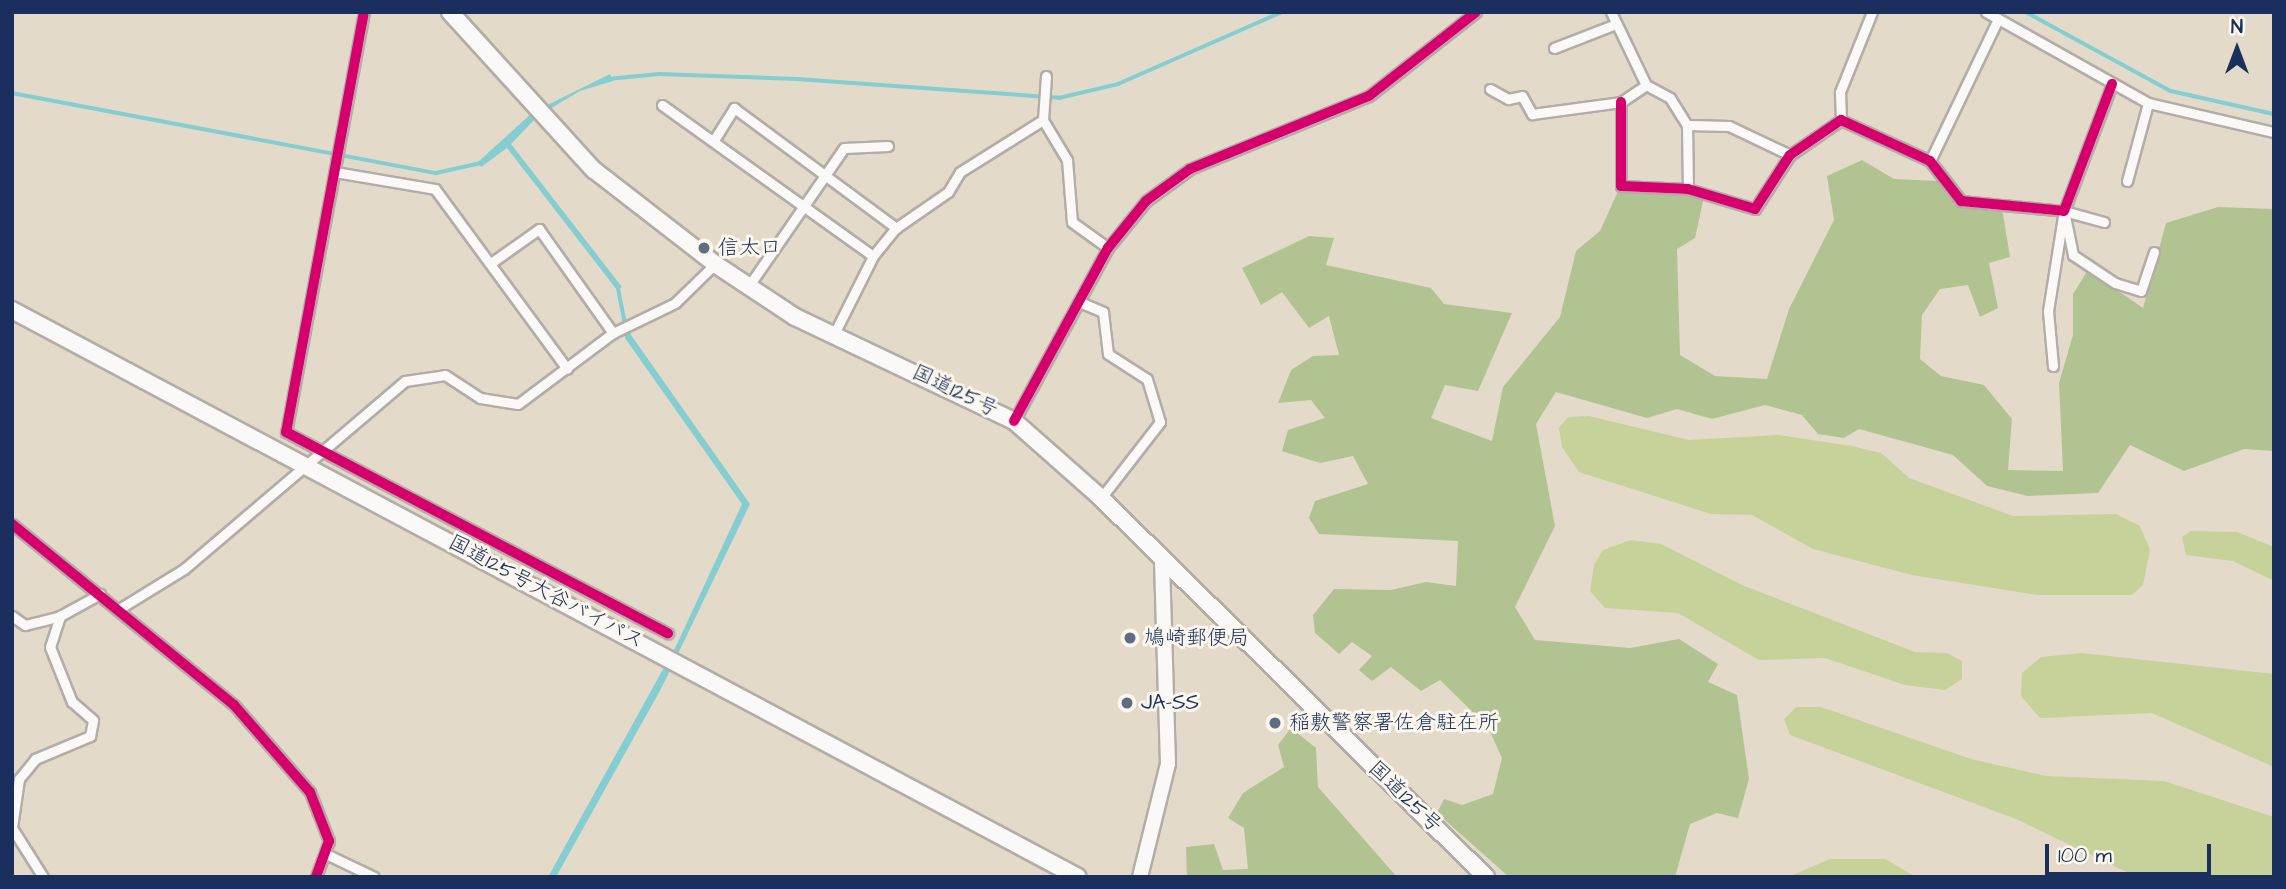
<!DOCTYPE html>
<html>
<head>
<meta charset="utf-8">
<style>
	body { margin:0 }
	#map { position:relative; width:2286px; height:889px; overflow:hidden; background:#e4dac9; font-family:"Architects Daughter","Klee One",sans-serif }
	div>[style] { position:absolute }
	.green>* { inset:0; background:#c6d29a }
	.forest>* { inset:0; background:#b2c392 }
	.water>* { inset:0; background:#84cdd1 }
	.stream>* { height:3.5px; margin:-1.75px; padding:0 1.75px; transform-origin:1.75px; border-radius:1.75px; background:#84cdd1 }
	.roads { filter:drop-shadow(2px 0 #b2ada7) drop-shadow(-2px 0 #b2ada7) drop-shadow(0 2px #b2ada7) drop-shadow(0 -2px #b2ada7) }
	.street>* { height:9px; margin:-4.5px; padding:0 4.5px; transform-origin:4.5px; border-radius:4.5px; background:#fbf9f7 }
	.primary>* { height:14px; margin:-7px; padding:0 7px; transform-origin:7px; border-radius:7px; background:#fbf9f7 }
	.highway>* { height:16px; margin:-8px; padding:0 8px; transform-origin:8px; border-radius:8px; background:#fbf9f7 }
	.cycleway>* { height:10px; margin:-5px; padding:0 5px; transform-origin:5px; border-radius:5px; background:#d6006c }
	.dots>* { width:19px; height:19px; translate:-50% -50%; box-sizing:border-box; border:4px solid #fbf7ec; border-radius:50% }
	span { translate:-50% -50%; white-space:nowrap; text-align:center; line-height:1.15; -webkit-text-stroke:6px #fbf7ec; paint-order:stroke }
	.poi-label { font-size:21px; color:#1b2f5e }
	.left { translate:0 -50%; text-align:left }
	.street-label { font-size:21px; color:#1b2f5e }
	.frame { position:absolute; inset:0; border:14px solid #1b2f5e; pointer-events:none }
	.north { position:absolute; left:2202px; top:14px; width:70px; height:70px; -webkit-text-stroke:5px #fbf7ec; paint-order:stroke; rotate:0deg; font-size:19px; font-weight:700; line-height:28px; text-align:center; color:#1b2f5e }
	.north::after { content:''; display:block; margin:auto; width:24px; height:32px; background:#1b2f5e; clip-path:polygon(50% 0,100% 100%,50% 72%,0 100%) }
	.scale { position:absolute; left:2045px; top:844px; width:166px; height:32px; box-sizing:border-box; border:4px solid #1b2f5e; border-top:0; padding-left:9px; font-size:21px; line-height:24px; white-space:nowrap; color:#1b2f5e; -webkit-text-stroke:5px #fbf7ec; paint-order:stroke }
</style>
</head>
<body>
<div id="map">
	<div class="green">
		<i style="clip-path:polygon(1589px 416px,1689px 440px,1778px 435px,1852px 446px,1881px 453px,1909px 478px,2013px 516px,2116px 514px,2140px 526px,2150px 550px,2143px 585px,2132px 595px,2037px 595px,1912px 575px,1813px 549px,1752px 515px,1711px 514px,1579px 472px,1562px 447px,1559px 428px,1568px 417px)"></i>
		<i style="clip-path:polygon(2191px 531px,2237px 532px,2274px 547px,2274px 581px,2233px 561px,2186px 555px,2182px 537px)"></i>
		<i style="clip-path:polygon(1631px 540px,1661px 544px,1742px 585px,1915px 652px,1947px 653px,1962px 661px,1962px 679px,1945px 690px,1905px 685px,1825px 658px,1759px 660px,1678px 613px,1605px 608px,1590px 591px,1594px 565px,1603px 550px)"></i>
		<i style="clip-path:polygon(2081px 653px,2274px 674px,2274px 767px,2152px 713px,2040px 718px,2021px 696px,2022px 673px,2041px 657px)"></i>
		<i style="clip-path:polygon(1796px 707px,1821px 707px,1971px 759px,2046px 776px,2164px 781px,2274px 817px,2274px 877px,2137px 877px,2016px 819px,1790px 735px,1784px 719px)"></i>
		<i style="clip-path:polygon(1830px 859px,1885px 859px,1916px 877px,1788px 877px)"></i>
	</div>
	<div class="forest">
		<i style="clip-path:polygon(1862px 160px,1894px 179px,1939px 181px,1958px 205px,2002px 208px,2010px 257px,1989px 263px,1998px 308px,1980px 317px,1968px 285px,1940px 289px,1922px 315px,1920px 359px,1941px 376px,1984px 385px,2012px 419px,2008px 470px,2063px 471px,2059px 383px,2073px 335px,2073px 294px,2088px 270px,2143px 308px,2166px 223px,2218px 207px,2274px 209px,2274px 451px,2244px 449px,2184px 471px,2130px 445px,2098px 493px,2028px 496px,1987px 486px,1953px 455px,1859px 429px,1844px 438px,1818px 434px,1802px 415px,1765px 405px,1712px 419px,1677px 409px,1647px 418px,1556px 392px,1536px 424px,1555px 526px,1515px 607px,1535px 640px,1630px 648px,1679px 639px,1718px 664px,1708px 682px,1737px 695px,1749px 779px,1738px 818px,1717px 813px,1690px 824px,1675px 877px,1509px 877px,1437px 813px,1444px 799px,1462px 805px,1493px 794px,1502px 758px,1488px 727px,1440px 680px,1421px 691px,1391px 667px,1372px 681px,1359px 670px,1372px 656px,1352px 642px,1339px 654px,1315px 633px,1313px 615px,1334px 589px,1391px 590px,1426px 582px,1456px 586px,1458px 541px,1319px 534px,1309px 518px,1315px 501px,1368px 484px,1353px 456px,1320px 463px,1282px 451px,1288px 430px,1325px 418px,1311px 400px,1278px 403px,1291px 370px,1313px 356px,1339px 355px,1329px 316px,1309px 328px,1282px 292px,1261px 305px,1242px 268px,1309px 236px,1334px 238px,1326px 265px,1431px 288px,1444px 304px,1512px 313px,1478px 391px,1445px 385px,1431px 418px,1492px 441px,1503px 387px,1560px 317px,1576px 251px,1600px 231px,1619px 189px,1656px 187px,1704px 197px,1695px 238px,1677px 249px,1680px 355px,1715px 376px,1767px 379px,1789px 309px,1834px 220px,1827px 176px)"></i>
		<i style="clip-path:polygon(1291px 728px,1316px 748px,1318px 787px,1397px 877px,1187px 877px,1186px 847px,1214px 844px,1223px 870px,1248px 869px,1244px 828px,1228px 818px,1243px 793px,1284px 767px,1278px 745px)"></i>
	</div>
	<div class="water">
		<i style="clip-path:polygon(610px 74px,613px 81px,580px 91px,538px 116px,511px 144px,622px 287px,617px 290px,507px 148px,481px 167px,478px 162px,533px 112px)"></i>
		<i style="clip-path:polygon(622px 319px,628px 319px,631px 335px,750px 504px,662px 687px,556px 877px,548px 877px,677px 644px,742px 504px,625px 338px)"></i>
	</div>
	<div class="stream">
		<i style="left:2026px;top:12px;width:165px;rotate:28.6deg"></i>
		<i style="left:2171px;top:91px;width:106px;rotate:12.6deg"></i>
		<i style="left:608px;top:79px;width:51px;rotate:-5.6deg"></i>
		<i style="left:659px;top:74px;width:138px;rotate:2.1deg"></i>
		<i style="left:797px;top:79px;width:263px;rotate:4.1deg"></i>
		<i style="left:1059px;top:98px;width:61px;rotate:-13.3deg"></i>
		<i style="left:1118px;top:84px;width:179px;rotate:-23.7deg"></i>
		<i style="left:12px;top:93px;width:431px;rotate:10.7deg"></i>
		<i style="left:436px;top:173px;width:46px;rotate:-12.5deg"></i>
		<i style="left:618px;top:286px;width:38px;rotate:79deg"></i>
	</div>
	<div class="roads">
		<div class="street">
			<i style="left:364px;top:12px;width:427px;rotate:100.5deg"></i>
			<i style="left:286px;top:432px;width:432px;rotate:27.8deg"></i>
			<i style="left:1611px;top:12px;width:81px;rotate:64.4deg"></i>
			<i style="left:1986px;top:12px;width:186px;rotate:29.3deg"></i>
			<i style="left:2148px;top:103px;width:129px;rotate:13deg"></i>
			<i style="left:1554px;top:48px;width:66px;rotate:-21.2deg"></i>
			<i style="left:1490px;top:89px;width:21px;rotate:29deg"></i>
			<i style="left:1508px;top:99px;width:14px;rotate:-12deg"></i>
			<i style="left:1522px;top:96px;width:21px;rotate:61deg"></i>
			<i style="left:1532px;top:114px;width:90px;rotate:-7.7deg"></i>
			<i style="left:1621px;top:102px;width:30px;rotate:-34deg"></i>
			<i style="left:1646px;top:85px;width:27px;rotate:28deg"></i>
			<i style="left:1670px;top:98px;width:32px;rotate:58deg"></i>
			<i style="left:1687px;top:125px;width:64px;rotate:89.1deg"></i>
			<i style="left:1621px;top:102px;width:84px;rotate:90deg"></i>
			<i style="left:1621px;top:186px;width:67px;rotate:2.6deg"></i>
			<i style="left:1688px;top:189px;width:70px;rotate:16.6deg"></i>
			<i style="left:1755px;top:209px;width:64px;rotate:-57.1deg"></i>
			<i style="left:1790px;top:155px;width:62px;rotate:-34.5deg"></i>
			<i style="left:1841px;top:120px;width:98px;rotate:24.7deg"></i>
			<i style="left:1930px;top:161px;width:51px;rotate:52.2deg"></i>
			<i style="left:1961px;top:201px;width:103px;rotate:5.5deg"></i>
			<i style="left:2064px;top:211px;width:136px;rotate:-69.3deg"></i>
			<i style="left:662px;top:105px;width:259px;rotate:35.6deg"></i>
			<i style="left:1043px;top:120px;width:47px;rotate:59deg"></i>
			<i style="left:1067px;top:160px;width:62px;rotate:85.4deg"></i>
			<i style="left:1072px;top:222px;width:44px;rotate:35.8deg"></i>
			<i style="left:1841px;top:120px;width:28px;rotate:-92deg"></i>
			<i style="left:1840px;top:92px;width:86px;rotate:-68.2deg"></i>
			<i style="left:1687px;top:125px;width:42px;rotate:1.4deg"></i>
			<i style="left:1729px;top:126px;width:68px;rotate:25.4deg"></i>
			<i style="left:714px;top:140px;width:38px;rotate:-58deg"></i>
			<i style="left:734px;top:108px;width:202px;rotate:36.5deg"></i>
			<i style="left:1930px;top:161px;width:157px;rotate:-64.4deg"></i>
			<i style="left:335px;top:172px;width:101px;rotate:9.6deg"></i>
			<i style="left:435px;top:189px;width:223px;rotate:53.7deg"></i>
			<i style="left:2127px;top:181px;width:81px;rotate:-74.9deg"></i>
			<i style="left:2104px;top:222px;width:41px;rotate:-164.6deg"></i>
			<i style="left:2064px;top:211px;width:45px;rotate:78.4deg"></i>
			<i style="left:2073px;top:255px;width:50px;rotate:33.7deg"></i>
			<i style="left:2115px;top:283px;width:27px;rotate:17deg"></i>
			<i style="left:2141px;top:291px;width:41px;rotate:-71.6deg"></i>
			<i style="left:491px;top:263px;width:59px;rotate:-35.3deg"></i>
			<i style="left:539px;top:229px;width:128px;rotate:54.6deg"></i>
			<i style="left:748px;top:287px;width:169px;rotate:-55.4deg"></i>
			<i style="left:844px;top:148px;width:44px;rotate:-2.6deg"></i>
			<i style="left:1082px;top:303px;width:23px;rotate:23deg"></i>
			<i style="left:1103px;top:312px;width:42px;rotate:83.2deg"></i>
			<i style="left:1108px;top:354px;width:46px;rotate:32.7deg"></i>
			<i style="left:1147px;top:379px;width:45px;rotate:73.2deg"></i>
			<i style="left:1160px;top:422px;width:96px;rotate:127.8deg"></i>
			<i style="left:833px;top:336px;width:89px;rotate:-63.4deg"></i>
			<i style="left:873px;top:256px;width:36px;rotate:-51deg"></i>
			<i style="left:896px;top:228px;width:63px;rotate:-34.7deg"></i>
			<i style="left:948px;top:192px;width:23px;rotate:-59deg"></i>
			<i style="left:960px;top:172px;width:98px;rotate:-32.1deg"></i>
			<i style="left:1043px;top:120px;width:44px;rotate:-86.1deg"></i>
			<i style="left:2053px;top:366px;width:55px;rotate:-95.2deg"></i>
			<i style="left:2048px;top:311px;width:96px;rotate:-81deg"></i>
			<i style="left:1014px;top:421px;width:197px;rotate:-61.5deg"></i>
			<i style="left:1108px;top:248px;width:60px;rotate:-51deg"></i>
			<i style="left:1146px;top:201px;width:54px;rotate:-36deg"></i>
			<i style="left:1190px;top:169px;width:193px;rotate:-22.2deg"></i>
			<i style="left:1369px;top:96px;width:136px;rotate:-38.1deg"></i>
			<i style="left:12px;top:524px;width:286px;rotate:39.2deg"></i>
			<i style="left:234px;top:705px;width:116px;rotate:48.9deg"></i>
			<i style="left:310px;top:792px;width:53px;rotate:68.8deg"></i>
			<i style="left:329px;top:841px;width:38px;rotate:110deg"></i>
			<i style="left:119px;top:609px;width:76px;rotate:-31.6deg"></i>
			<i style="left:184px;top:569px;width:290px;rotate:-40.4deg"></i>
			<i style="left:405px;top:381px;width:40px;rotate:-8.5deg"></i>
			<i style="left:445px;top:375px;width:42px;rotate:33.3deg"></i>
			<i style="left:480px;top:398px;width:38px;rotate:9deg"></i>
			<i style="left:518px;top:404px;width:119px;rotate:-36.8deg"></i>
			<i style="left:613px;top:333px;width:69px;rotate:-25.8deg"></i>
			<i style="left:675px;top:303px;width:56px;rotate:-44.3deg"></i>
			<i style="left:12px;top:616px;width:16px;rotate:35deg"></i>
			<i style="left:25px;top:625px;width:36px;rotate:-14deg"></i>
			<i style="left:12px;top:827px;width:49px;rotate:-81.7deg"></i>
			<i style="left:19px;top:779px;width:26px;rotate:-51deg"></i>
			<i style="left:35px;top:759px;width:60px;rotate:-22.7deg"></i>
			<i style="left:90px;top:736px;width:16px;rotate:-79deg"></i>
			<i style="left:93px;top:720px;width:28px;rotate:-139deg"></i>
			<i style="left:72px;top:702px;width:59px;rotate:-111.8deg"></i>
			<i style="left:50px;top:647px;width:33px;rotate:-72deg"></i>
			<i style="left:60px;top:616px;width:46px;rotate:-28.8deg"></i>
			<i style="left:12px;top:828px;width:58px;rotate:57.7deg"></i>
			<i style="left:326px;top:854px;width:53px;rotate:25.6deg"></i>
		</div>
		<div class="primary">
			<i style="left:1140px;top:877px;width:116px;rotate:-76.1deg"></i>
			<i style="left:1168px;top:764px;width:206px;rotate:-91.7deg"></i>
		</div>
		<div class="highway">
			<i style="left:450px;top:12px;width:214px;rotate:47.7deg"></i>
			<i style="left:594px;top:170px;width:153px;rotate:37.8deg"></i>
			<i style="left:715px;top:264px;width:96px;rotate:33.5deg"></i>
			<i style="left:795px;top:317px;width:242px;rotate:25.4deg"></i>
			<i style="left:1014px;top:421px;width:116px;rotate:41.5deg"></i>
			<i style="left:1101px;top:498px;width:540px;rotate:44.55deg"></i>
			<i style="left:12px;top:310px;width:1207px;rotate:28.01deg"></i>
		</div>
	</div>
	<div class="cycleway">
		<i style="left:364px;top:12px;width:427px;rotate:100.5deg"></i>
		<i style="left:286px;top:432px;width:432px;rotate:27.8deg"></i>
		<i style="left:1621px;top:102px;width:84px;rotate:90deg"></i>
		<i style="left:1621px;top:186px;width:67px;rotate:2.6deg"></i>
		<i style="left:1688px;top:189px;width:70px;rotate:16.6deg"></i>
		<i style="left:1755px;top:209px;width:64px;rotate:-57.1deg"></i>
		<i style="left:1790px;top:155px;width:62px;rotate:-34.5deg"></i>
		<i style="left:1841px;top:120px;width:98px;rotate:24.7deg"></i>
		<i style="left:1930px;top:161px;width:51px;rotate:52.2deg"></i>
		<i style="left:1961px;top:201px;width:103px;rotate:5.5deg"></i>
		<i style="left:2064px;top:211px;width:136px;rotate:-69.3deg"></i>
		<i style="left:1014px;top:421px;width:197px;rotate:-61.5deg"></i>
		<i style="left:1108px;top:248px;width:60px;rotate:-51deg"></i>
		<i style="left:1146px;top:201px;width:54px;rotate:-36deg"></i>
		<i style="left:1190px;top:169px;width:193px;rotate:-22.2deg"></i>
		<i style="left:1369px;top:96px;width:136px;rotate:-38.1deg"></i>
		<i style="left:12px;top:524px;width:286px;rotate:39.2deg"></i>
		<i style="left:234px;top:705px;width:116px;rotate:48.9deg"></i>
		<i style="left:310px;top:792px;width:53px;rotate:68.8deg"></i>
		<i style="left:329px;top:841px;width:38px;rotate:110deg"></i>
	</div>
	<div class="dots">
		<i style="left:704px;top:248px;background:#616b83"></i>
		<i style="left:1130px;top:638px;background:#616b83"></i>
		<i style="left:1127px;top:703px;background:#616b83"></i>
		<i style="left:1275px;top:723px;background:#616b83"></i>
	</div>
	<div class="poi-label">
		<span class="left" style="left:718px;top:248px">信太口</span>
		<span class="left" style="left:1144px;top:638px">鳩崎郵便局</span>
		<span class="left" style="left:1141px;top:703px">JA-SS</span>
		<span class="left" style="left:1289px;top:723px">稲敷警察署佐倉駐在所</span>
	</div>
	<div class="street-label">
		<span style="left:955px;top:391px;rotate:26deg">国道125号</span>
		<span style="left:546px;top:592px;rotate:28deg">国道125号大谷バイパス</span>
		<span style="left:1405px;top:797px;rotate:44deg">国道125号</span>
	</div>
	<div class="frame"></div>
	<div class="north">N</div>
	<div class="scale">100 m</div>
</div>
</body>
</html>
